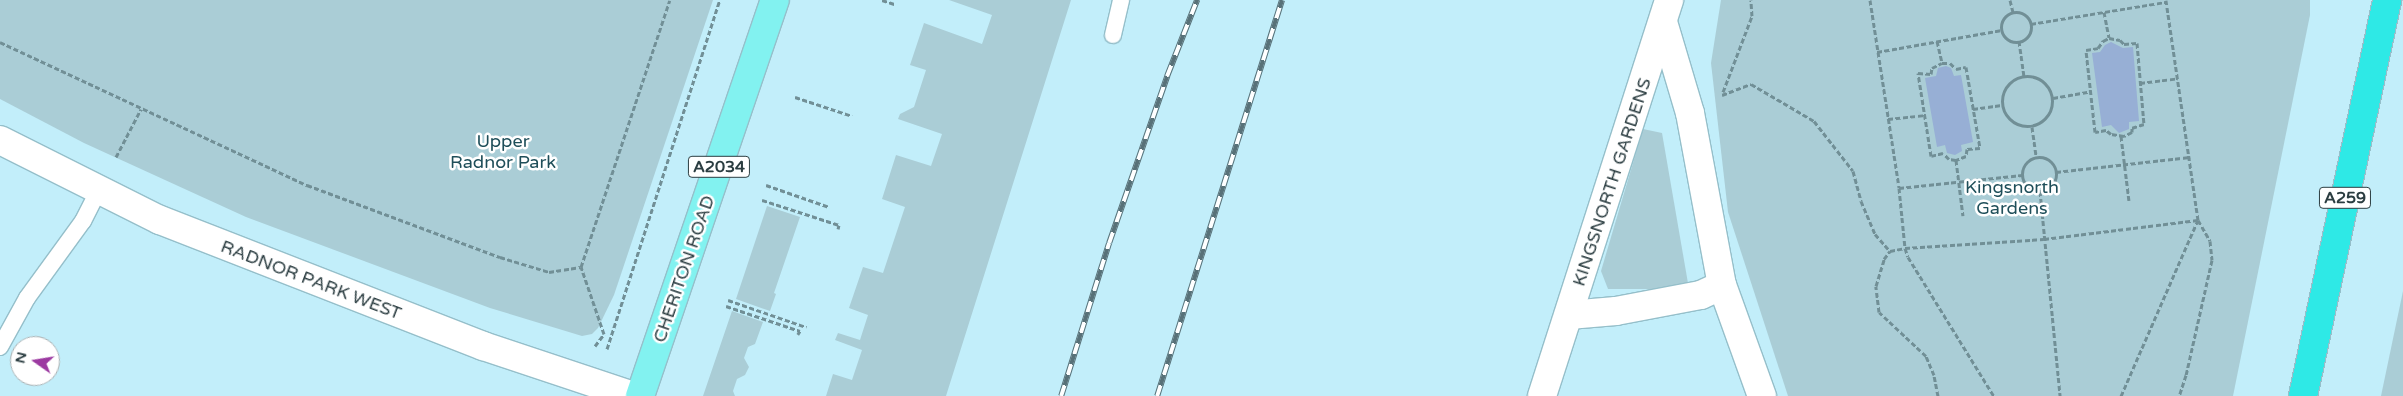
<!DOCTYPE html>
<html>
<head>
<meta charset="utf-8">
<style>
	body { margin:0 }
	#map { position:relative; width:2403px; height:396px; overflow:hidden; background:#c2eefa; font-family:"Varela Round",sans-serif }
	div>[style] { position:absolute }
	.green>* { inset:0; background:#aacdd6 }
	.water>* { inset:0; background:#97afd5 }
	.path>* { height:3px; margin-top:-1.5px; transform-origin:0; background:repeating-linear-gradient(90deg,#718f96 0 5px,transparent 0 7.5px) }
	.path>.ring { margin:-1.5px; padding:0; box-sizing:content-box; background:none; border:3px solid #718f96; border-radius:50% }
	.roads { filter:drop-shadow(1px 0 #95bfca) drop-shadow(-1px 0 #95bfca) drop-shadow(0 1px #95bfca) drop-shadow(0 -1px #95bfca) }
	.lane>* { height:16px; margin:-8px; padding:0 8px; transform-origin:8px; border-radius:8px; background:#fff }
	.street>* { height:28px; margin:-14px; padding:0 14px; transform-origin:14px; border-radius:14px; background:#fff }
	.primary>* { height:28px; margin:-14px; padding:0 14px; transform-origin:14px; border-radius:14px; background:#82f2f0 }
	.highway>* { height:28px; margin:-14px; padding:0 14px; transform-origin:14px; border-radius:14px; background:#2ee9e6 }
	.rail>* { height:5.5px; margin-top:-2.75px; transform-origin:0; background:repeating-linear-gradient(90deg,#fff 0 11px,#587178 0 22px); box-sizing:border-box; border-block:1px solid #587178 }
	span { translate:-50% -50%; white-space:nowrap; text-align:center; line-height:1.15; -webkit-text-stroke:5px #fff; paint-order:stroke }
	.shield-label span { padding:1px 4px; background:#fff; border:1px solid; border-radius:4px; -webkit-text-stroke-width:0 }
	.shield-label { font-size:16px; color:#2b3d41; font-weight:700 }
	.park-label { font-size:18px; color:#1e4e59 }
	.street-label { font-size:18px; color:#2b3d41 }
	.north { position:absolute; left:10px; top:336px; width:50px; height:50px; box-sizing:border-box; background:#fff; border:1px solid #aab1b3; border-radius:50%; rotate:283deg; font-size:14px; font-weight:700; line-height:20px; text-align:center; color:#2b3d41 }
	.north::after { content:''; display:block; margin:auto; width:18px; height:22px; background:#9c3aa1; clip-path:polygon(50% 0,100% 100%,50% 72%,0 100%) }
</style>
</head>
<body>
<div id="map">
	<div class="green">
		<i style="clip-path:polygon(0 0,713px 0,614px 295px,598px 328px,592px 334px,582px 336px,490px 308px,246px 217px,84px 143px,0 99px)"></i>
		<i style="clip-path:polygon(949px 0,1071px 0,946px 396px,826px 396px,833px 374px,852px 380px,862px 350px,835px 340px,838px 333px,860px 340px,868px 315px,849px 308px,863px 267px,883px 273px,905px 207px,882px 199px,896px 155px,931px 166px,942px 134px,898px 119px,900px 114px,914px 107px,926px 70px,910px 65px,924px 23px,982px 44px,992px 15px)"></i>
		<i style="clip-path:polygon(1721px 0,2310px 0,2310px 15px,2233px 396px,1788px 396px,1728px 212px,1711px 63px)"></i>
		<i style="clip-path:polygon(1643px 129px,1662px 133px,1689px 289px,1608px 289px,1601px 271px)"></i>
		<i style="clip-path:polygon(767px 206px,800px 217px,774px 293px,776px 294px,770px 311px,736px 299px)"></i>
		<i style="clip-path:polygon(2403px 291px,2403px 396px,2381px 396px)"></i>
		<i style="clip-path:polygon(732px 311px,763px 322px,755px 344px,748px 347px,744px 358px,749px 367px,745px 375px,737px 379px,733px 391px,735px 396px,703px 396px)"></i>
	</div>
	<div class="water">
		<i style="clip-path:polygon(2111px 42px,2123px 48px,2133px 47px,2139px 121px,2129px 122px,2129px 129px,2119px 133px,2111px 125px,2102px 127px,2092px 53px,2100px 52px,2105px 45px)"></i>
		<i style="clip-path:polygon(1946px 66px,1951px 68px,1954px 76px,1961px 75px,1973px 142px,1961px 145px,1962px 151px,1955px 155px,1947px 153px,1945px 145px,1937px 147px,1925px 78px,1936px 76px,1938px 68px)"></i>
	</div>
	<div class="path">
		<i style="left:882px;top:0;width:13px;rotate:18deg"></i>
		<i style="left:1870px;top:0;width:190px;rotate:81.2deg"></i>
		<i style="left:1899px;top:188px;width:60px;rotate:84.3deg"></i>
		<i style="left:1905px;top:248px;width:9px;rotate:72deg"></i>
		<i style="left:1908px;top:257px;width:163px;rotate:58.3deg"></i>
		<i style="left:2010px;top:0;width:12px;rotate:76deg"></i>
		<i style="left:2104px;top:12px;width:26px;rotate:79deg"></i>
		<i class="ring" style="left:2001px;top:12px;width:27px;height:27px"></i>
		<i style="left:2031px;top:24px;width:137px;rotate:-9.3deg"></i>
		<i style="left:2109px;top:38px;width:11px;rotate:10deg"></i>
		<i style="left:2120px;top:40px;width:6px;rotate:45deg"></i>
		<i style="left:2124px;top:44px;width:13px;rotate:-4deg"></i>
		<i style="left:2137px;top:43px;width:81px;rotate:85.1deg"></i>
		<i style="left:2144px;top:124px;width:13px;rotate:162deg"></i>
		<i style="left:2132px;top:128px;width:4px;rotate:90deg"></i>
		<i style="left:2132px;top:132px;width:9px;rotate:153deg"></i>
		<i style="left:2124px;top:136px;width:13px;rotate:-171deg"></i>
		<i style="left:2111px;top:134px;width:6px;rotate:-141deg"></i>
		<i style="left:2106px;top:130px;width:11px;rotate:170deg"></i>
		<i style="left:2095px;top:132px;width:82px;rotate:-96.3deg"></i>
		<i style="left:2086px;top:50px;width:12px;rotate:-9deg"></i>
		<i style="left:2098px;top:48px;width:9px;rotate:-54deg"></i>
		<i style="left:2103px;top:41px;width:7px;rotate:-27deg"></i>
		<i style="left:1937px;top:41px;width:23px;rotate:77deg"></i>
		<i style="left:2019px;top:41px;width:35px;rotate:82deg"></i>
		<i style="left:0;top:42px;width:339px;rotate:25deg"></i>
		<i style="left:307px;top:185px;width:206px;rotate:20.5deg"></i>
		<i style="left:500px;top:257px;width:51px;rotate:17deg"></i>
		<i style="left:549px;top:272px;width:32px;rotate:-9deg"></i>
		<i style="left:1877px;top:52px;width:127px;rotate:-10deg"></i>
		<i style="left:1942px;top:63px;width:8px"></i>
		<i style="left:1950px;top:63px;width:8px;rotate:45deg"></i>
		<i style="left:1956px;top:69px;width:10px;rotate:-11deg"></i>
		<i style="left:1966px;top:67px;width:82px;rotate:80.2deg"></i>
		<i style="left:1980px;top:148px;width:13px;rotate:176deg"></i>
		<i style="left:1967px;top:149px;width:7px;rotate:98deg"></i>
		<i style="left:1966px;top:156px;width:11px;rotate:158deg"></i>
		<i style="left:1956px;top:160px;width:7px;rotate:-172deg"></i>
		<i style="left:1949px;top:159px;width:8px;rotate:-135deg"></i>
		<i style="left:1943px;top:153px;width:12px;rotate:166deg"></i>
		<i style="left:1931px;top:156px;width:84px;rotate:-98.9deg"></i>
		<i style="left:1918px;top:73px;width:13px;rotate:4deg"></i>
		<i style="left:1931px;top:74px;width:6px;rotate:-81deg"></i>
		<i style="left:1932px;top:68px;width:11px;rotate:-27deg"></i>
		<i class="ring" style="left:2002px;top:76px;width:47px;height:47px"></i>
		<i style="left:2140px;top:83px;width:38px;rotate:-7deg"></i>
		<i style="left:1723px;top:92px;width:81px;rotate:-69.1deg"></i>
		<i style="left:1752px;top:16px;width:16px;rotate:-94deg"></i>
		<i style="left:1722px;top:95px;width:31px;rotate:-21deg"></i>
		<i style="left:1751px;top:84px;width:73px;rotate:30.4deg"></i>
		<i style="left:1814px;top:121px;width:63px;rotate:52deg"></i>
		<i style="left:1853px;top:171px;width:31px;rotate:75deg"></i>
		<i style="left:1861px;top:201px;width:36px;rotate:67deg"></i>
		<i style="left:1875px;top:234px;width:23px;rotate:49deg"></i>
		<i style="left:795px;top:97px;width:60px;rotate:18.4deg"></i>
		<i style="left:2053px;top:98px;width:39px;rotate:-10deg"></i>
		<i style="left:1973px;top:109px;width:29px;rotate:-8deg"></i>
		<i style="left:1888px;top:119px;width:37px;rotate:-6deg"></i>
		<i style="left:2032px;top:127px;width:30px;rotate:82deg"></i>
		<i style="left:2121px;top:136px;width:65px;rotate:83deg"></i>
		<i class="ring" style="left:2022px;top:157px;width:31px;height:31px"></i>
		<i style="left:116px;top:157px;width:54px;rotate:-62.5deg"></i>
		<i style="left:1956px;top:160px;width:56px;rotate:82.9deg"></i>
		<i style="left:2056px;top:172px;width:135px;rotate:-6.4deg"></i>
		<i style="left:766px;top:185px;width:67px;rotate:19.2deg"></i>
		<i style="left:1899px;top:188px;width:124px;rotate:-6deg"></i>
		<i style="left:2040px;top:191px;width:206px;rotate:84.4deg"></i>
		<i style="left:762px;top:200px;width:81px;rotate:18deg"></i>
		<i style="left:839px;top:225px;width:4px;rotate:104deg"></i>
		<i style="left:728px;top:300px;width:83px;rotate:19.1deg"></i>
		<i style="left:726px;top:306px;width:78px;rotate:18.7deg"></i>
		<i style="left:800px;top:331px;width:4px;rotate:124deg"></i>
		<i style="left:595px;top:346px;width:15px;rotate:-53deg"></i>
		<i style="left:604px;top:334px;width:71px;rotate:-108.9deg"></i>
		<i style="left:581px;top:267px;width:281px;rotate:-71.6deg"></i>
		<i style="left:607px;top:349px;width:367px;rotate:-72.1deg"></i>
		<i style="left:1938px;top:396px;width:21px;rotate:-101deg"></i>
		<i style="left:1934px;top:375px;width:21px;rotate:-113deg"></i>
		<i style="left:1926px;top:356px;width:64px;rotate:-136.9deg"></i>
		<i style="left:1879px;top:312px;width:26px;rotate:-97deg"></i>
		<i style="left:1876px;top:286px;width:28px;rotate:-73deg"></i>
		<i style="left:1884px;top:259px;width:10px;rotate:-53deg"></i>
		<i style="left:1890px;top:251px;width:15px;rotate:-11deg"></i>
		<i style="left:1905px;top:248px;width:139px;rotate:-3.7deg"></i>
		<i style="left:2044px;top:239px;width:155px;rotate:-7deg"></i>
		<i style="left:2198px;top:220px;width:24px;rotate:60deg"></i>
		<i style="left:2210px;top:241px;width:19px;rotate:84deg"></i>
		<i style="left:2212px;top:260px;width:118px;rotate:102.7deg"></i>
		<i style="left:2186px;top:375px;width:22px;rotate:108deg"></i>
		<i style="left:2121px;top:396px;width:192px;rotate:-66.4deg"></i>
		<i style="left:2198px;top:220px;width:222px;rotate:-98.3deg"></i>
	</div>
	<div class="roads">
		<div class="lane">
			<i style="left:1113px;top:35px;width:36px;rotate:-77deg"></i>
			<i style="left:0;top:347px;width:56px;rotate:-61.1deg"></i>
			<i style="left:27px;top:298px;width:95px;rotate:-54deg"></i>
			<i style="left:83px;top:221px;width:34px;rotate:-63deg"></i>
		</div>
		<div class="street">
			<i style="left:1663px;top:22px;width:95px;rotate:73.5deg"></i>
			<i style="left:1690px;top:113px;width:175px;rotate:79.5deg"></i>
			<i style="left:1722px;top:285px;width:118px;rotate:70.2deg"></i>
			<i style="left:0;top:140px;width:179px;rotate:26.6deg"></i>
			<i style="left:160px;top:220px;width:347px;rotate:21.3deg"></i>
			<i style="left:483px;top:346px;width:158px;rotate:18.4deg"></i>
			<i style="left:1569px;top:315px;width:47px;rotate:-4.9deg"></i>
			<i style="left:1616px;top:311px;width:86px;rotate:-10.7deg"></i>
			<i style="left:1701px;top:295px;width:23px;rotate:-25deg"></i>
			<i style="left:1542px;top:396px;width:416px;rotate:-72.2deg"></i>
		</div>
		<div class="primary">
			<i style="left:640px;top:396px;width:418px;rotate:-71.2deg"></i>
		</div>
		<div class="highway">
			<i style="left:2303px;top:396px;width:405px;rotate:-78deg"></i>
		</div>
	</div>
	<div class="rail">
		<i style="left:1061px;top:396px;width:160px;rotate:-72.6deg"></i>
		<i style="left:1109px;top:243px;width:177px;rotate:-70.8deg"></i>
		<i style="left:1167px;top:76px;width:82px;rotate:-68.5deg"></i>
		<i style="left:1157px;top:396px;width:415px;rotate:-72.5deg"></i>
	</div>
	<div class="shield-label">
		<span style="left:719px;top:167px">A2034</span>
		<span style="left:2345px;top:198px">A259</span>
	</div>
	<div class="park-label">
		<span style="left:503px;top:152px">Upper<br>Radnor Park</span>
		<span style="left:2012px;top:198px">Kingsnorth<br>Gardens</span>
	</div>
	<div class="street-label">
		<span style="left:1612px;top:182px;rotate:-72deg">KINGSNORTH GARDENS</span>
		<span style="left:684px;top:269px;rotate:-71deg">CHERITON ROAD</span>
		<span style="left:311px;top:280px;rotate:21deg">RADNOR PARK WEST</span>
	</div>
	<div class="north">N</div>
</div>
</body>
</html>
